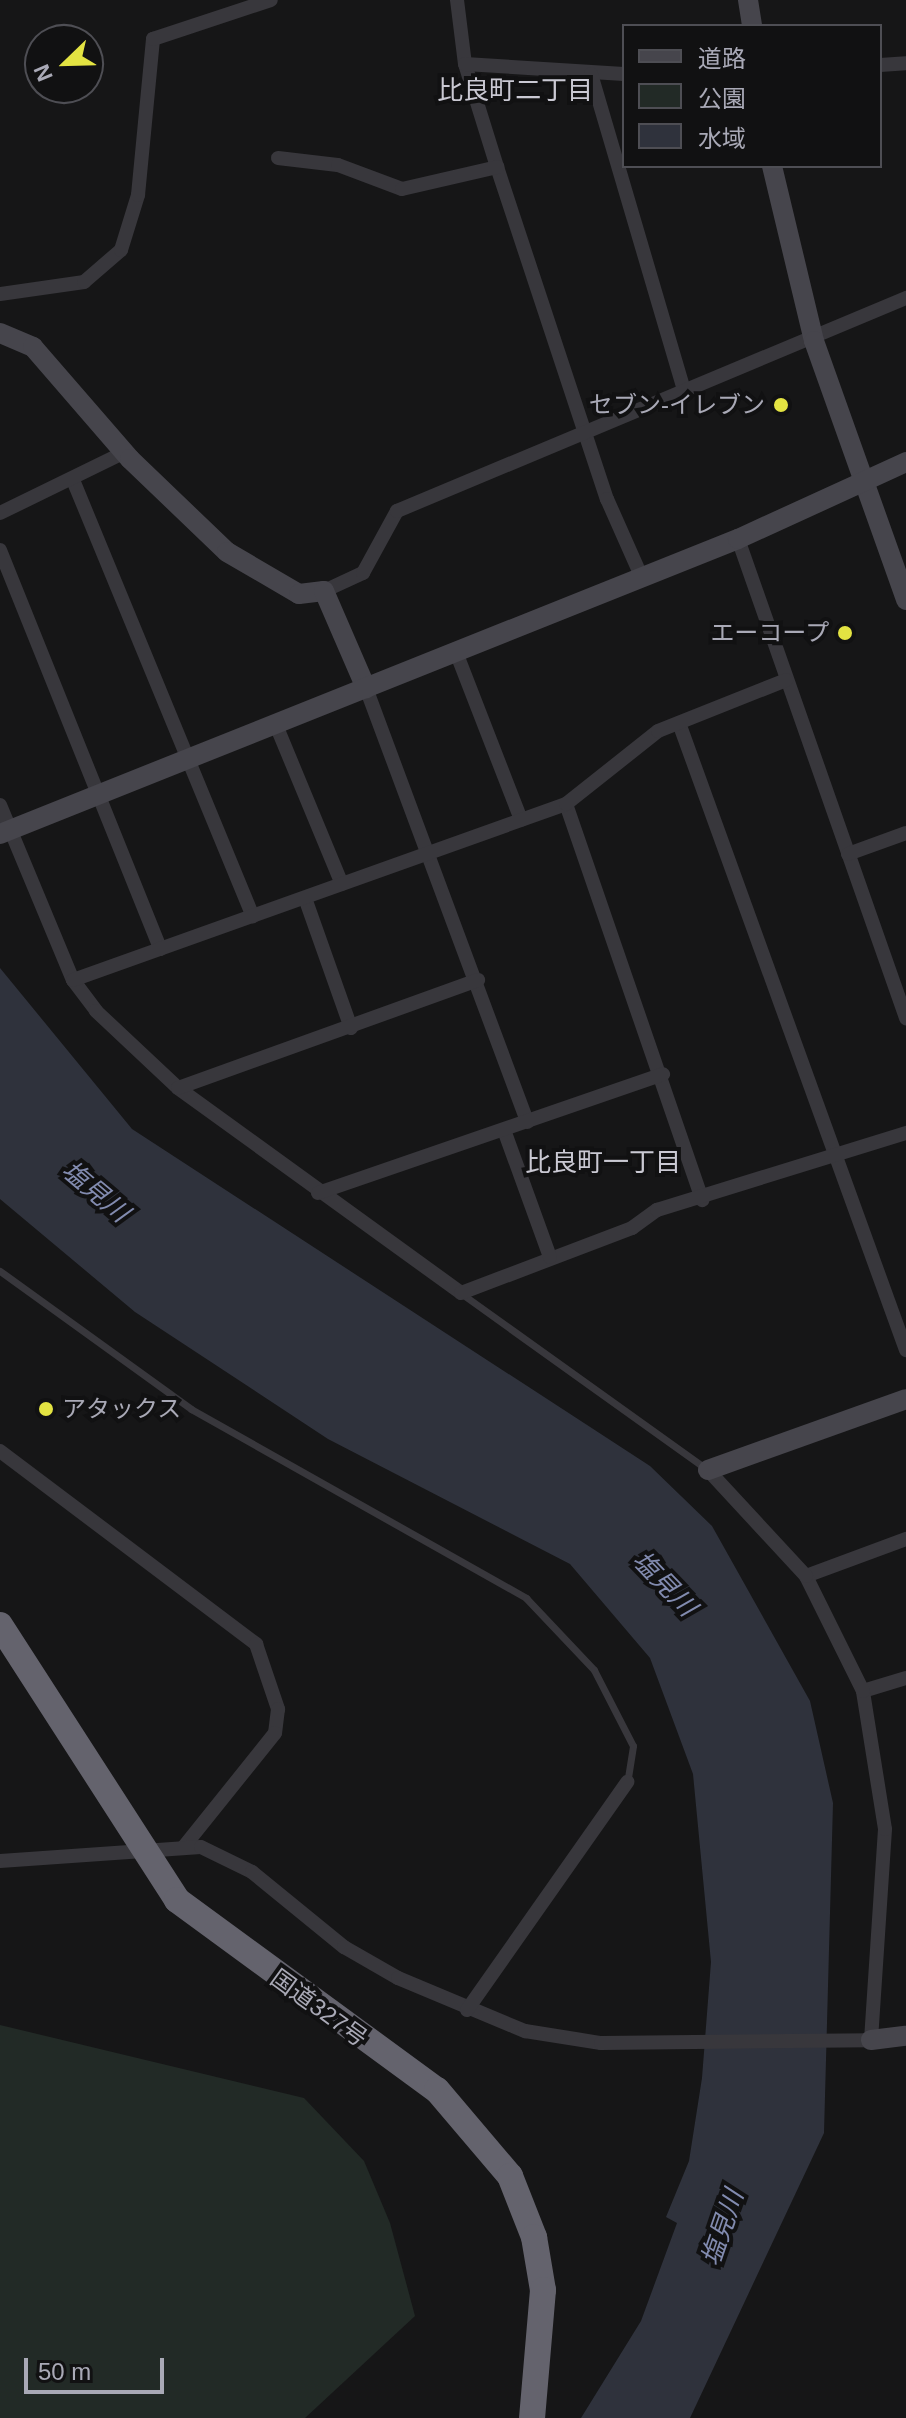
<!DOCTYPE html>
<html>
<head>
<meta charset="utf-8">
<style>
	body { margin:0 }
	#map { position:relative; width:906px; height:2418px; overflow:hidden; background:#161617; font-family:Arial,"Noto Sans JP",sans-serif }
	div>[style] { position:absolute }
	.green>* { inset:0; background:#222a26 }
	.water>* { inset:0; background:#2f323c }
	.lane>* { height:7px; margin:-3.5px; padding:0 3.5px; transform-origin:3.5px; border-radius:3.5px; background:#38373c }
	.street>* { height:14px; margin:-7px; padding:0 7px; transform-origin:7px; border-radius:7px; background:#38373c }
	.secondary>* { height:20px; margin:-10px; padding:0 10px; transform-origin:10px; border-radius:10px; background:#46454c }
	.highway>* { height:26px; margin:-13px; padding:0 13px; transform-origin:13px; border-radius:13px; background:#64636d }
	.dots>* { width:22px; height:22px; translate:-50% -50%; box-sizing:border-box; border:4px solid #111112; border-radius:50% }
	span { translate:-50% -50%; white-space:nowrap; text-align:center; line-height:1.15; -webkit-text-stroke:8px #111112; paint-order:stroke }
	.poi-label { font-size:24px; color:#a9a9b6 }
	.right { translate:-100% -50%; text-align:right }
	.left { translate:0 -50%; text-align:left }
	.street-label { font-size:24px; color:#a9a9b6 }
	.neighbourhood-label { font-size:26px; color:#cac9d3 }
	.water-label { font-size:26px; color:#828baf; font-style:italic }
	.legend { position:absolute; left:622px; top:24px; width:260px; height:144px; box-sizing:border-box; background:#111112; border:2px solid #4e4e54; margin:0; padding:10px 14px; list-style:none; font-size:24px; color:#a9a9b6 }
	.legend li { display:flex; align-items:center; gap:16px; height:40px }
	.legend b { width:40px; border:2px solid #4e4e54 }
	.north { position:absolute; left:24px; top:24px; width:80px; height:80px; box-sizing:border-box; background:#111112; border:2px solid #4e4e54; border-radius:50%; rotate:247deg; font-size:22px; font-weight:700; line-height:32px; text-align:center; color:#a9a9b6 }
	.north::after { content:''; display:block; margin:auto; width:28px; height:36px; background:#e3e342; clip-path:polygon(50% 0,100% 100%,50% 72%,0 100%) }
	.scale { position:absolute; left:24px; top:2358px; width:140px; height:36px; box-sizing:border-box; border:4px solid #a9a9b6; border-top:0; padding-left:10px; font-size:24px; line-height:28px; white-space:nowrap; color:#a9a9b6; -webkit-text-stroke:6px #111112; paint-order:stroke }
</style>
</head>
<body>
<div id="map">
	<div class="green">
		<i style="clip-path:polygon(0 2025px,304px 2098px,364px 2161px,390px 2223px,415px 2316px,305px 2418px,0 2418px)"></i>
	</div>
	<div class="water">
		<i style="clip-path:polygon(0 968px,132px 1129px,650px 1466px,712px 1526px,810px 1701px,833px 1803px,824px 2133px,690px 2418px,581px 2418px,641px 2321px,677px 2223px,666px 2217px,689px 2161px,702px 2078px,711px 1962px,693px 1774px,650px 1658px,570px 1564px,328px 1439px,135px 1312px,0 1199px)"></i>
	</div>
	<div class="lane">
		<i style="left:0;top:1271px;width:236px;rotate:35.8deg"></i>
		<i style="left:191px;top:1409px;width:385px;rotate:29.4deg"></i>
		<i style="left:526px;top:1598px;width:99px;rotate:46.6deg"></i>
		<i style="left:594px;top:1670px;width:85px;rotate:62.8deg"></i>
		<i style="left:633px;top:1746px;width:36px;rotate:99deg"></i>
		<i style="left:462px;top:1294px;width:300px;rotate:35.6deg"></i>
	</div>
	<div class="street">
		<i style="left:457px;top:0;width:64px;rotate:82.9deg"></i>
		<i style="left:465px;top:64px;width:108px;rotate:72.7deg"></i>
		<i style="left:497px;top:167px;width:350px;rotate:71.7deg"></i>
		<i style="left:607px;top:499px;width:86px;rotate:66.1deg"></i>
		<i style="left:465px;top:64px;width:159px;rotate:3.6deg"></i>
		<i style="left:880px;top:65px;width:26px;rotate:-4deg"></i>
		<i style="left:591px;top:74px;width:329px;rotate:73.6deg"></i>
		<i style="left:278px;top:158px;width:60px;rotate:6.7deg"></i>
		<i style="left:338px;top:165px;width:68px;rotate:20.6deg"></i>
		<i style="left:402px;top:189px;width:98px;rotate:-13deg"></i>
		<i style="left:0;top:294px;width:85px;rotate:-8.1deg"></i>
		<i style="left:84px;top:282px;width:49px;rotate:-40.9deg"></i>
		<i style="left:121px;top:250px;width:58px;rotate:-72.8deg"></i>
		<i style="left:138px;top:195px;width:157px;rotate:-84.5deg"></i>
		<i style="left:153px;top:39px;width:124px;rotate:-18.3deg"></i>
		<i style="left:73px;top:480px;width:472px;rotate:67.6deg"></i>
		<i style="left:0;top:513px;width:139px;rotate:-26deg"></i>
		<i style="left:738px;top:539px;width:508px;rotate:70.67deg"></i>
		<i style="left:0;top:550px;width:430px;rotate:68.1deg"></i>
		<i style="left:324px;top:591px;width:43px;rotate:-24.8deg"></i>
		<i style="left:363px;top:573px;width:71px;rotate:-61.3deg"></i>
		<i style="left:397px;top:511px;width:552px;rotate:-22.71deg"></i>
		<i style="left:456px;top:652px;width:180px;rotate:68.8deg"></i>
		<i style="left:366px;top:688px;width:463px;rotate:69.6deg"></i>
		<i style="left:679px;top:723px;width:667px;rotate:70.1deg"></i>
		<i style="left:276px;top:725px;width:172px;rotate:67.5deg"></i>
		<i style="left:566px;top:804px;width:419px;rotate:71deg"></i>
		<i style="left:0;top:805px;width:190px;rotate:67.4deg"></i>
		<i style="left:73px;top:980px;width:39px;rotate:53deg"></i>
		<i style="left:96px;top:1011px;width:112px;rotate:43.2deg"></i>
		<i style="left:178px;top:1088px;width:349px;rotate:35.9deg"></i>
		<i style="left:461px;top:1293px;width:183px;rotate:-20.8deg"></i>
		<i style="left:632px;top:1228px;width:31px;rotate:-36deg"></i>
		<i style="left:657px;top:1210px;width:261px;rotate:-17.2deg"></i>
		<i style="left:848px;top:854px;width:62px;rotate:-19.9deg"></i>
		<i style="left:305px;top:898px;width:138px;rotate:70.5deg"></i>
		<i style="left:73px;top:980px;width:523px;rotate:-19.65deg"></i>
		<i style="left:566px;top:804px;width:117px;rotate:-38.4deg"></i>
		<i style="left:658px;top:731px;width:138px;rotate:-21.7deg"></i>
		<i style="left:178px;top:1088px;width:319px;rotate:-19.8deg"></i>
		<i style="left:504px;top:1130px;width:135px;rotate:70.1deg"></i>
		<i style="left:318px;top:1193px;width:365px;rotate:-19deg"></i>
		<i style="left:0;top:1451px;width:321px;rotate:37deg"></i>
		<i style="left:256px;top:1644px;width:69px;rotate:71.3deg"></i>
		<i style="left:278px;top:1709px;width:24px;rotate:97deg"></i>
		<i style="left:275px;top:1733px;width:147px;rotate:128.7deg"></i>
		<i style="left:806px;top:1576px;width:107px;rotate:-20.3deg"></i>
		<i style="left:863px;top:1691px;width:45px;rotate:-16.8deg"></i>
		<i style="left:0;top:1861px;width:201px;rotate:-4deg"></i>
		<i style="left:201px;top:1847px;width:57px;rotate:26.1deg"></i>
		<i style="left:252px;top:1872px;width:119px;rotate:39.2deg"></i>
		<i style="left:344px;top:1947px;width:62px;rotate:29.9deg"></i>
		<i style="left:398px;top:1978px;width:138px;rotate:22.7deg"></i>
		<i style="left:525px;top:2031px;width:77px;rotate:9deg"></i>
		<i style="left:601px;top:2043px;width:270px;rotate:-0.6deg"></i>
		<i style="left:871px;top:2040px;width:211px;rotate:-86.2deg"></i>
		<i style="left:885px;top:1829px;width:140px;rotate:-99.1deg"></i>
		<i style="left:863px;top:1691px;width:128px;rotate:-116.4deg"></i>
		<i style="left:806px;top:1576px;width:144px;rotate:-132.8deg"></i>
		<i style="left:467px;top:2010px;width:279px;rotate:-54.9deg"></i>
	</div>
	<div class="secondary">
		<i style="left:748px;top:0;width:26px;rotate:81deg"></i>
		<i style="left:772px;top:166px;width:180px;rotate:76.5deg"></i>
		<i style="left:814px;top:341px;width:275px;rotate:70.4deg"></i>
		<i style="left:0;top:333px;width:36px;rotate:23deg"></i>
		<i style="left:33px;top:347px;width:148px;rotate:49.1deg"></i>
		<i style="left:130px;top:459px;width:134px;rotate:43.8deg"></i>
		<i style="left:227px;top:552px;width:83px;rotate:30.3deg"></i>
		<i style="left:299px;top:594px;width:25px;rotate:-7deg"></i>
		<i style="left:324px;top:591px;width:106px;rotate:66.6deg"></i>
		<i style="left:0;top:834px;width:795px;rotate:-21.79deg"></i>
		<i style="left:738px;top:539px;width:185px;rotate:-24.6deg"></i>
		<i style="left:708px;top:1470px;width:210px;rotate:-19.7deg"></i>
		<i style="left:871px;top:2040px;width:35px;rotate:-7deg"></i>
	</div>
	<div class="highway">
		<i style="left:0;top:1625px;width:327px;rotate:57.2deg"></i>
		<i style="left:177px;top:1900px;width:322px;rotate:36.2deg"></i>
		<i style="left:437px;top:2090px;width:113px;rotate:49.7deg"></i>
		<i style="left:510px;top:2176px;width:66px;rotate:68.5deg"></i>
		<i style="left:534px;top:2237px;width:54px;rotate:80.4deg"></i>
		<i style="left:543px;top:2290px;width:128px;rotate:94.9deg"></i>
	</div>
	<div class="dots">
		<i style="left:781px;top:405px;background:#e3e342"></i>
		<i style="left:845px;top:633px;background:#e3e342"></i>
		<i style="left:46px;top:1409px;background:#e3e342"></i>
	</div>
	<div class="poi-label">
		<span class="right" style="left:765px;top:405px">セブン-イレブン</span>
		<span class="right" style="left:829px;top:633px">エーコープ</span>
		<span class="left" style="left:62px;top:1409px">アタックス</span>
	</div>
	<div class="street-label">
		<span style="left:319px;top:2008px;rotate:36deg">国道327号</span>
	</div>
	<div class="neighbourhood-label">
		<span style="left:515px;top:91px">比良町二丁目</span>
		<span style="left:603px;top:1163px">比良町一丁目</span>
	</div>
	<div class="water-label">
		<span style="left:95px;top:1192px;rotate:40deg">塩見川</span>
		<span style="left:664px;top:1584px;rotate:46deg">塩見川</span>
		<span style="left:723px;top:2228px;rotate:-71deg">塩見川</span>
	</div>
	<ul class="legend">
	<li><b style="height:10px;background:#46454c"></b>道路</li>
	<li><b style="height:22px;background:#222a26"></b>公園</li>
	<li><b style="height:22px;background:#2f323c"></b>水域</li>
	</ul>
	<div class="north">N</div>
	<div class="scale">50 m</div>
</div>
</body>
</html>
